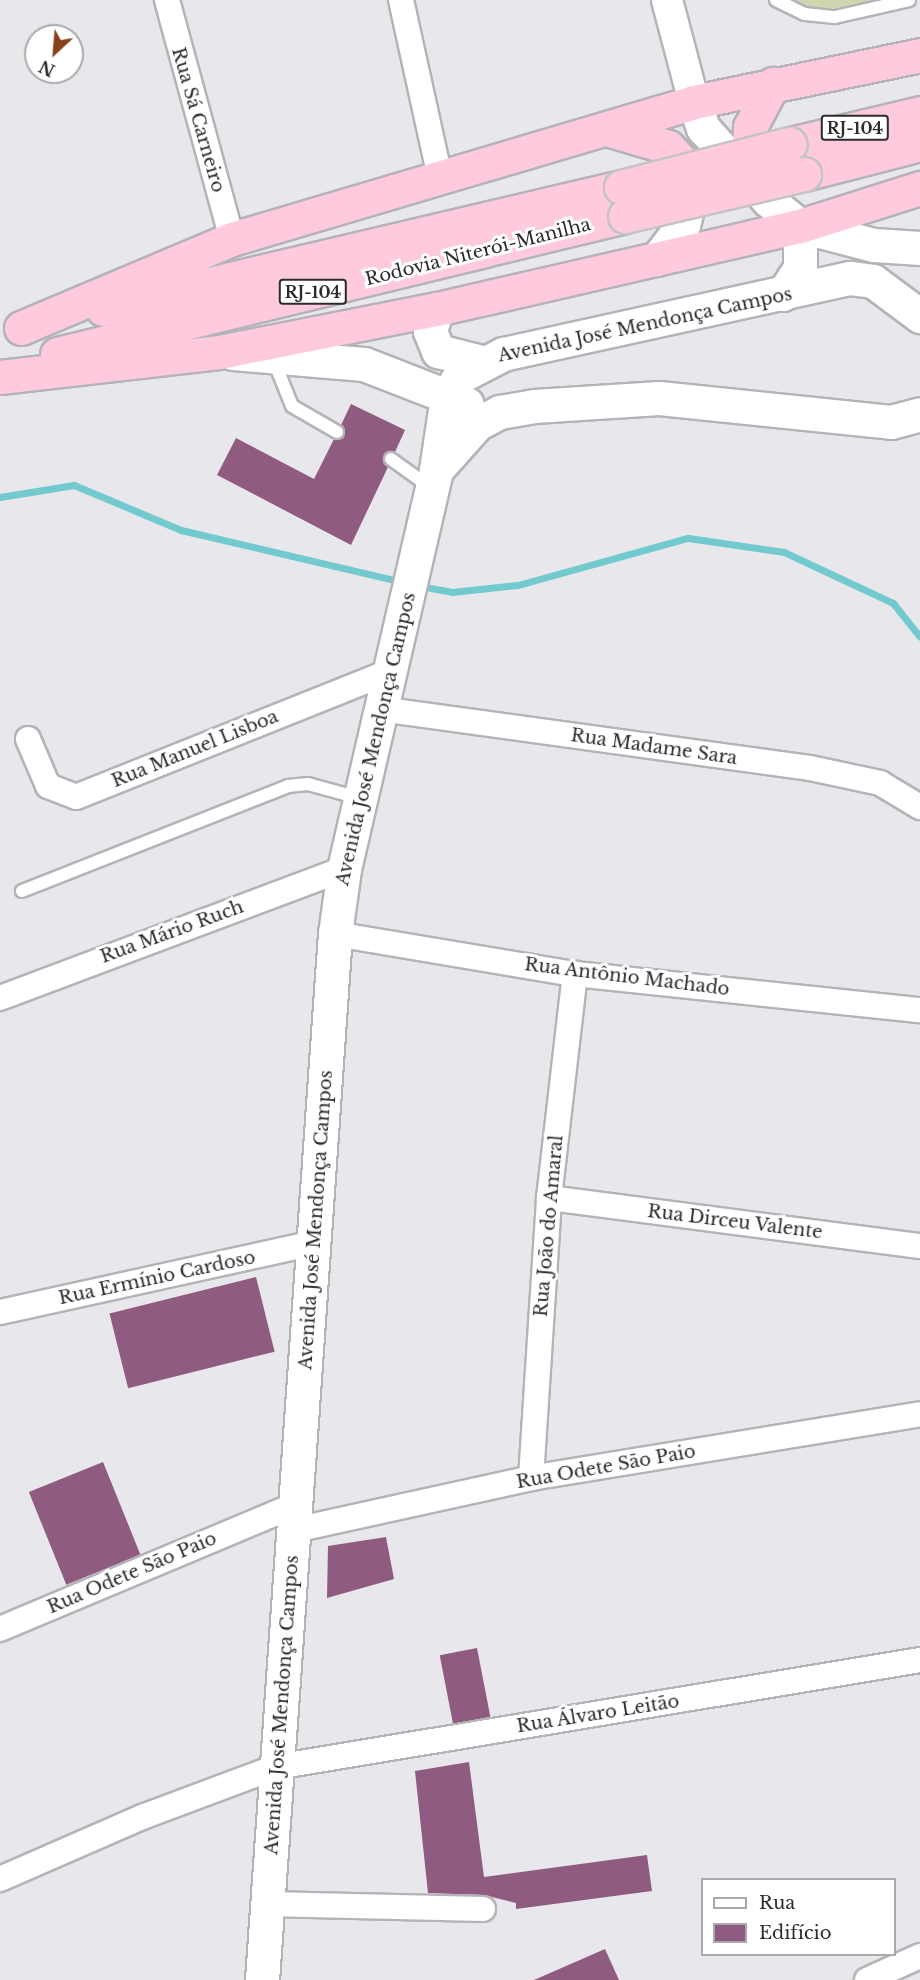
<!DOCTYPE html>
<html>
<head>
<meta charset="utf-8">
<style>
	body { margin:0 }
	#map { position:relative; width:920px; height:1980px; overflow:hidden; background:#e7e7ec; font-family:"Libre Baskerville",serif }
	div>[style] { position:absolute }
	.green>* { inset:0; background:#cdd6ad }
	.stream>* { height:7px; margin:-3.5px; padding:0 3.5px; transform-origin:3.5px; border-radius:3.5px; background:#72cacf }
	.building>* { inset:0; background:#905b80; transform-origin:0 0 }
	.roads { filter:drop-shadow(2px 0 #b4b4b8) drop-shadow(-2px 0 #b4b4b8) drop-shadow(0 2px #b4b4b8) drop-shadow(0 -2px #b4b4b8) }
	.service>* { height:12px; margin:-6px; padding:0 6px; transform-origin:6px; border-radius:6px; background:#fff }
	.minor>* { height:24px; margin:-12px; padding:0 12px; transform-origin:12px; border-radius:12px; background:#fff }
	.tertiary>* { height:30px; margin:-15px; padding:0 15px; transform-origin:15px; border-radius:15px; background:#fff }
	.secondary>* { height:33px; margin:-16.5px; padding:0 16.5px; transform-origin:16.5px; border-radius:16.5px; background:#fff }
	.trunk>* { height:33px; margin:-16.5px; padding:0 16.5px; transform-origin:16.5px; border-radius:16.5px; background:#ffcade }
	.bridges { filter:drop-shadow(2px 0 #c4c4c4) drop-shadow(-2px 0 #c4c4c4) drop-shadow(0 2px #c4c4c4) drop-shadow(0 -2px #c4c4c4) }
	.trunk-bridge>* { height:33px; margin:-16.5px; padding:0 16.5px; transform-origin:16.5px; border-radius:16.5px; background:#ffcade }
	span { translate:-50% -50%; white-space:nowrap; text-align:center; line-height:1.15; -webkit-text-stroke:6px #fff; paint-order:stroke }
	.shield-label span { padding:2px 4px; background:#fff; border:2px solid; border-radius:4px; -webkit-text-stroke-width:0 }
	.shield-label { font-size:16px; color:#2b2b2d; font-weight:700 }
	.street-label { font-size:18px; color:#2b2b2d }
	.legend { position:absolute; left:701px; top:1878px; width:195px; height:78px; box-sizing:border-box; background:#fff; border:2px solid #aaaaab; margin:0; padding:8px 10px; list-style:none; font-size:18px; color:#2b2b2d }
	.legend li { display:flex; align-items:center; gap:12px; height:30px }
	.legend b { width:30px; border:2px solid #aaaaab }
	.north { position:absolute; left:24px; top:24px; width:60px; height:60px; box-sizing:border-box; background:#fff; border:2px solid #aaaaab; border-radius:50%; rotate:206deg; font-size:16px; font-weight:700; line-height:24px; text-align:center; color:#2b2b2d }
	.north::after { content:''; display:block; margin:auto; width:21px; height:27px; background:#864118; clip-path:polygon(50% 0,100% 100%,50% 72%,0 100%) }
</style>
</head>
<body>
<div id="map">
	<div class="green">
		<i style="clip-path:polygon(785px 0,878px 0,852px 8px,819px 9px)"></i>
	</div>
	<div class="stream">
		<i style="left:0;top:497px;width:75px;rotate:-9.2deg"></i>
		<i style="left:74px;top:485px;width:116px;rotate:22.8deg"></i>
		<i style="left:181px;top:530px;width:227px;rotate:13.2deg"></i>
		<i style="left:419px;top:586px;width:34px;rotate:10deg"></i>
		<i style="left:452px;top:592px;width:66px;rotate:-6.1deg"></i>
		<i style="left:518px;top:585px;width:176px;rotate:-15.5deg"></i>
		<i style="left:688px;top:538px;width:97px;rotate:8.3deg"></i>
		<i style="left:784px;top:552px;width:120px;rotate:25.1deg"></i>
		<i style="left:893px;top:603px;width:43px;rotate:51.5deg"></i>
	</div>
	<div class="building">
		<i style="clip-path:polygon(351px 404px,405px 430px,395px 452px,384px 455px,388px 467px,351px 545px,217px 475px,236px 438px,314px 479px,334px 439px,344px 436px,341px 425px)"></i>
		<i style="left:256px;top:1277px;width:77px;height:151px;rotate:76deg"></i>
		<i style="left:103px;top:1462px;width:100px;height:80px;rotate:68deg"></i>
		<i style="clip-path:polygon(386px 1537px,394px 1579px,327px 1598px,328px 1546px)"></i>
		<i style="left:477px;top:1648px;width:70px;height:38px;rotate:79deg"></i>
		<i style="clip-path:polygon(469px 1762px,484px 1877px,647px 1855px,652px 1891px,516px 1909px,516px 1903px,484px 1895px,428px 1893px,415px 1771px)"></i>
		<i style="clip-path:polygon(605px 1949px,619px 1980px,534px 1980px)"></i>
	</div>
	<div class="roads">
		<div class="service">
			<i style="left:776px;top:0;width:32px;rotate:26deg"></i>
			<i style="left:805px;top:14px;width:30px;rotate:6deg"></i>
			<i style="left:835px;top:17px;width:76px;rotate:-12.9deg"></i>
			<i style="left:274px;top:361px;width:48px;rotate:68.2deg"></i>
			<i style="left:292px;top:406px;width:52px;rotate:30deg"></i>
			<i style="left:391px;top:459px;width:48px;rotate:35.7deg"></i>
			<i style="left:22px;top:891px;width:286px;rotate:-21.5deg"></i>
			<i style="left:288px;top:786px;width:20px;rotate:-6deg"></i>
			<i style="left:308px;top:784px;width:53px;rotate:15.4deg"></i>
		</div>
		<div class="minor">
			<i style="left:167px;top:0;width:248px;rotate:74.8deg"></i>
			<i style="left:401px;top:0;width:181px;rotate:77.6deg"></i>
			<i style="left:380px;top:709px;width:434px;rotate:7.8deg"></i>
			<i style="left:810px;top:768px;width:72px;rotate:12.1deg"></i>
			<i style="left:880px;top:783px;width:47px;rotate:31deg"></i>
			<i style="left:28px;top:739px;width:51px;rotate:66.9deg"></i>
			<i style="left:48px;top:786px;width:30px;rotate:21deg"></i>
			<i style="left:76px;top:797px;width:337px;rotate:-21.8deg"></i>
			<i style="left:335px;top:934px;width:243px;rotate:9.5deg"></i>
			<i style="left:575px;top:974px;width:347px;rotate:6deg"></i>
			<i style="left:0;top:998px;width:367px;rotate:-20.6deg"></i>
			<i style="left:549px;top:1198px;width:374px;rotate:7.4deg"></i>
			<i style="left:0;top:1312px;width:321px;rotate:-12.4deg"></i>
			<i style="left:531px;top:1478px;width:281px;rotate:-86.3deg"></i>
			<i style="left:549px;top:1198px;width:226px;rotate:-83.4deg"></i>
			<i style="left:295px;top:1530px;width:242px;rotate:-12.4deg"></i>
			<i style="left:531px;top:1478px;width:394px;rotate:-9.3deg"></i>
			<i style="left:0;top:1629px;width:322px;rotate:-22.8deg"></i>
			<i style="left:0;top:1879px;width:155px;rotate:-23.6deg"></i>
			<i style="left:142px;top:1817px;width:143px;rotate:-20.5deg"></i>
			<i style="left:276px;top:1767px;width:653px;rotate:-9.43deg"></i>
			<i style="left:267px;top:1904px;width:216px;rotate:1.3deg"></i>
			<i style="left:867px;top:1980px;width:58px;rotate:-24.4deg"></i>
		</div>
		<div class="tertiary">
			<i style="left:667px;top:0;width:106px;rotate:75.2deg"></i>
		</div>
		<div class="secondary">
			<i style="left:694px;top:102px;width:28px;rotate:71deg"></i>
			<i style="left:703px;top:128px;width:97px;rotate:47.9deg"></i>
			<i style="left:768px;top:200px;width:41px;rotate:39.1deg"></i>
			<i style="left:800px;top:226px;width:76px;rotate:14.4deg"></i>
			<i style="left:874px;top:245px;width:46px;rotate:3.7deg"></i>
			<i style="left:657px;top:259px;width:43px;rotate:-52.6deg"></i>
			<i style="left:683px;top:225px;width:50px;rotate:-76.2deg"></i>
			<i style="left:783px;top:294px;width:31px;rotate:-57deg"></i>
			<i style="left:800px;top:268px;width:42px;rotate:-90deg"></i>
			<i style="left:437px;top:309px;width:23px;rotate:108deg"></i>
			<i style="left:430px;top:331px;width:22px;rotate:68deg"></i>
			<i style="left:438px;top:351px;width:45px;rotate:14deg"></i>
			<i style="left:233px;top:353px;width:131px;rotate:4.8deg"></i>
			<i style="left:364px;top:364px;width:110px;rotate:21.2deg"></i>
			<i style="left:436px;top:470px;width:62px;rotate:-48.3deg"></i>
			<i style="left:477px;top:424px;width:26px;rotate:-28deg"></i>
			<i style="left:500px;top:412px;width:35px;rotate:-10deg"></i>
			<i style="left:534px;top:406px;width:125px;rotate:-3.7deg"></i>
			<i style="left:659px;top:398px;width:233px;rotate:5.9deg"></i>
			<i style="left:891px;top:422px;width:30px;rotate:-15deg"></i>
			<i style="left:262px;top:1980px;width:1049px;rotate:-86.01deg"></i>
			<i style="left:335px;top:934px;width:66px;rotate:-82.1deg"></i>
			<i style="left:344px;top:869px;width:409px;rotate:-77deg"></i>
			<i style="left:436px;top:470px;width:75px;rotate:-81.5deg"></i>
			<i style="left:447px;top:396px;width:22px;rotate:-58deg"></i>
			<i style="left:459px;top:377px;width:50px;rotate:-27.6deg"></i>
			<i style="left:503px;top:354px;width:355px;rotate:-12.4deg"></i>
			<i style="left:850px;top:278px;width:23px;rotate:7deg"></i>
			<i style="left:873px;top:281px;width:59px;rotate:36.7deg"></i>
		</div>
		<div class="trunk">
			<i style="left:606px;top:129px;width:65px;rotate:16.2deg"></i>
			<i style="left:668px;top:147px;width:25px;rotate:47deg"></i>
			<i style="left:685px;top:165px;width:22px;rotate:66deg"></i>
			<i style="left:790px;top:144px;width:134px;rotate:-13.4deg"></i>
			<i style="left:804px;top:174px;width:120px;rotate:-14.5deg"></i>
			<i style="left:748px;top:178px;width:51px;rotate:-87.8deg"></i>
			<i style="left:750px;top:127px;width:49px;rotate:-61.9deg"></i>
			<i style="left:103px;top:309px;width:532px;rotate:-13.25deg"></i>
			<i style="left:21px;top:328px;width:229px;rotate:-22.9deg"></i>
			<i style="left:232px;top:239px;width:482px;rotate:-16.5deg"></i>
			<i style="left:694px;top:102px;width:231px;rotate:-11.7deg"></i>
			<i style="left:57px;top:354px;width:585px;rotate:-13.66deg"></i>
			<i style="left:0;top:377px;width:220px;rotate:-6.5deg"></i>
			<i style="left:219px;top:352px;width:222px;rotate:-11.2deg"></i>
			<i style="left:437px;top:309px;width:372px;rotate:-12.9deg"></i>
			<i style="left:800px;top:226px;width:126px;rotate:-17.6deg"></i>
		</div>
	</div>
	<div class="bridges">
		<div class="trunk-bridge">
			<i style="left:621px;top:187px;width:174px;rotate:-14.3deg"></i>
			<i style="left:625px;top:216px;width:184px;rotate:-13.2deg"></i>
		</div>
	</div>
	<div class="shield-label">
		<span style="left:855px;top:128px">RJ-104</span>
		<span style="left:313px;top:292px">RJ-104</span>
	</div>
	<div class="street-label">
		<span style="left:198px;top:120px;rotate:74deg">Rua Sá Carneiro</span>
		<span style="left:478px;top:252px;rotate:-14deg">Rodovia Niterói-Manilha</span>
		<span style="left:645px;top:325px;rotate:-12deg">Avenida José Mendonça Campos</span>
		<span style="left:376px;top:739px;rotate:-77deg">Avenida José Mendonça Campos</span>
		<span style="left:654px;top:747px;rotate:8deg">Rua Madame Sara</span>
		<span style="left:195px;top:749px;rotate:-22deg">Rua Manuel Lisboa</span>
		<span style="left:172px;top:932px;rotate:-20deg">Rua Mário Ruch</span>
		<span style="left:627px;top:977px;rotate:7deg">Rua Antônio Machado</span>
		<span style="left:316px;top:1220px;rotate:-86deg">Avenida José Mendonça Campos</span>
		<span style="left:735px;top:1222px;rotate:7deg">Rua Dirceu Valente</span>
		<span style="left:549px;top:1226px;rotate:-85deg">Rua João do Amaral</span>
		<span style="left:157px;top:1278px;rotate:-12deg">Rua Ermínio Cardoso</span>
		<span style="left:606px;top:1467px;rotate:-10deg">Rua Odete São Paio</span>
		<span style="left:132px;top:1573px;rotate:-23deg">Rua Odete São Paio</span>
		<span style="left:282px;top:1705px;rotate:-86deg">Avenida José Mendonça Campos</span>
		<span style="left:598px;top:1714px;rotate:-9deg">Rua Álvaro Leitão</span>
	</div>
	<ul class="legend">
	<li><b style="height:8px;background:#fff"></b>Rua</li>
	<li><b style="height:16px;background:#905b80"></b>Edifício</li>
	</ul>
	<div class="north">N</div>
</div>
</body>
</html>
